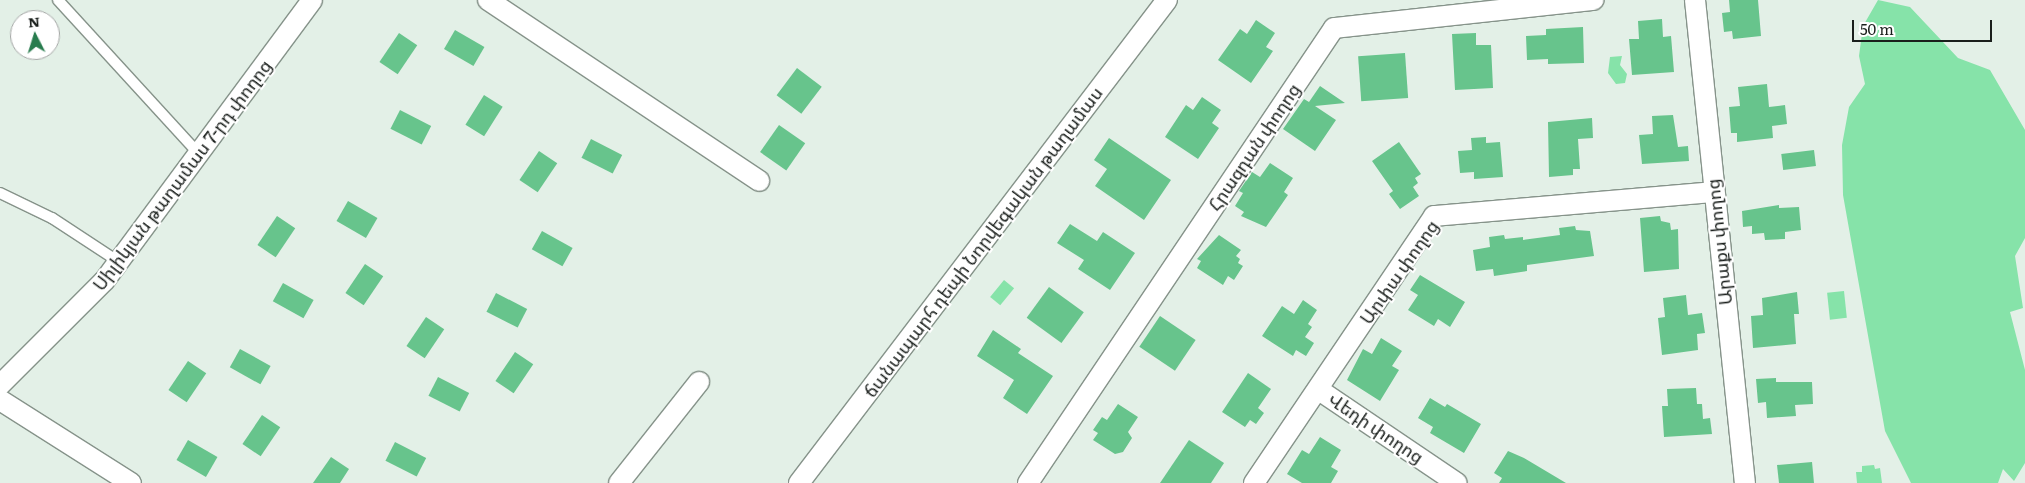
<!DOCTYPE html>
<html>
<head>
<meta charset="utf-8">
<style>
	body { margin:0 }
	#map { position:relative; width:2025px; height:483px; overflow:hidden; background:#e3f0e7; font-family:Literata,"Noto Sans Armenian",serif }
	div>[style] { position:absolute }
	.water>* { inset:0; background:#86e3a9; transform-origin:0 0 }
	.building>* { inset:0; background:#67c48c; transform-origin:0 0 }
	.roads { filter:drop-shadow(1px 0 #86938a) drop-shadow(-1px 0 #86938a) drop-shadow(0 1px #86938a) drop-shadow(0 -1px #86938a) }
	.lane>* { height:10px; margin:-5px; padding:0 5px; transform-origin:5px; border-radius:5px; background:#fff }
	.street>* { height:20px; margin:-10px; padding:0 10px; transform-origin:10px; border-radius:10px; background:#fff }
	span { translate:-50% -50%; white-space:nowrap; text-align:center; line-height:1.15; -webkit-text-stroke:4px #fff; paint-order:stroke }
	.street-label { font-size:18px; color:#1a1f1c }
	.north { position:absolute; left:10px; top:10px; width:50px; height:50px; box-sizing:border-box; background:#fff; border:1px solid #a3a5a4; border-radius:50%; rotate:355deg; font-size:14px; font-weight:700; line-height:20px; text-align:center; color:#1a1f1c }
	.north::after { content:''; display:block; margin:auto; width:18px; height:22px; background:#287c4e; clip-path:polygon(50% 0,100% 100%,50% 72%,0 100%) }
	.scale { position:absolute; left:1852px; top:20px; width:140px; height:22px; box-sizing:border-box; border:2px solid #1a1f1c; border-top:0; padding-left:6px; font-size:15px; line-height:18px; white-space:nowrap; color:#1a1f1c; -webkit-text-stroke:4px #fff; paint-order:stroke }
</style>
</head>
<body>
<div id="map">
	<div class="water">
		<i style="clip-path:polygon(1878px 0,1910px 7px,1958px 58px,1990px 70px,2025px 130px,2025px 238px,2015px 256px,2023px 308px,2010px 312px,2025px 370px,2025px 463px,2014px 481px,2003px 469px,1998px 483px,1911px 483px,1885px 431px,1843px 195px,1842px 145px,1849px 107px,1865px 84px,1859px 56px,1863px 26px)"></i>
		<i style="clip-path:polygon(1622px 56px,1620px 65px,1627px 74px,1625px 83px,1616px 84px,1608px 73px,1610px 57px)"></i>
		<i style="left:1004px;top:280px;width:13px;height:22px;rotate:39deg"></i>
		<i style="left:1844px;top:291px;width:27px;height:17px;rotate:84deg"></i>
		<i style="clip-path:polygon(1874px 465px,1875px 469px,1880px 468px,1882px 483px,1857px 483px,1856px 472px,1862px 472px,1862px 466px)"></i>
	</div>
	<div class="building">
		<i style="clip-path:polygon(1729px 0,1758px 0,1761px 36px,1733px 39px,1732px 31px,1724px 32px,1722px 13px,1730px 12px)"></i>
		<i style="clip-path:polygon(1662px 19px,1663px 37px,1671px 36px,1674px 72px,1632px 75px,1629px 39px,1639px 39px,1638px 21px)"></i>
		<i style="clip-path:polygon(1256px 20px,1275px 33px,1266px 47px,1273px 51px,1251px 83px,1218px 60px,1240px 29px,1247px 34px)"></i>
		<i style="clip-path:polygon(1583px 27px,1584px 63px,1548px 64px,1548px 59px,1527px 60px,1526px 36px,1546px 35px,1546px 29px)"></i>
		<i style="left:455px;top:30px;width:34px;height:22px;rotate:30deg"></i>
		<i style="left:399px;top:33px;width:22px;height:35px;rotate:34deg"></i>
		<i style="clip-path:polygon(1476px 33px,1476px 45px,1491px 45px,1493px 88px,1455px 90px,1452px 34px)"></i>
		<i style="left:1405px;top:53px;width:45px;height:47px;rotate:86deg"></i>
		<i style="left:797px;top:68px;width:31px;height:34px;rotate:37deg"></i>
		<i style="clip-path:polygon(1767px 84px,1769px 107px,1785px 105px,1787px 124px,1772px 126px,1773px 138px,1737px 142px,1737px 133px,1731px 133px,1729px 107px,1740px 106px,1738px 87px)"></i>
		<i style="clip-path:polygon(1320px 86px,1345px 103px,1315px 106px,1336px 120px,1315px 151px,1283px 129px,1304px 99px,1309px 102px)"></i>
		<i style="left:484px;top:95px;width:22px;height:35px;rotate:32deg"></i>
		<i style="clip-path:polygon(1202px 97px,1221px 110px,1212px 123px,1219px 128px,1198px 159px,1165px 137px,1186px 105px,1193px 110px)"></i>
		<i style="left:400px;top:110px;width:35px;height:21px;rotate:27deg"></i>
		<i style="clip-path:polygon(1673px 115px,1678px 147px,1688px 146px,1689px 161px,1642px 164px,1639px 135px,1653px 134px,1652px 116px)"></i>
		<i style="clip-path:polygon(1592px 118px,1593px 138px,1578px 139px,1580px 169px,1573px 169px,1573px 175px,1549px 177px,1548px 122px)"></i>
		<i style="left:779px;top:125px;width:32px;height:33px;rotate:35deg"></i>
		<i style="clip-path:polygon(1486px 137px,1486px 143px,1500px 142px,1503px 177px,1474px 179px,1474px 172px,1460px 173px,1458px 151px,1472px 150px,1471px 138px)"></i>
		<i style="clip-path:polygon(1109px 138px,1171px 180px,1144px 220px,1095px 186px,1107px 169px,1094px 160px)"></i>
		<i style="left:591px;top:139px;width:35px;height:21px;rotate:27deg"></i>
		<i style="clip-path:polygon(1399px 142px,1421px 174px,1415px 178px,1418px 183px,1413px 187px,1419px 196px,1400px 209px,1389px 194px,1393px 191px,1372px 161px)"></i>
		<i style="left:1814px;top:150px;width:16px;height:33px;rotate:83deg"></i>
		<i style="left:539px;top:151px;width:22px;height:35px;rotate:34deg"></i>
		<i style="clip-path:polygon(1270px 163px,1293px 178px,1284px 192px,1288px 195px,1266px 227px,1241px 216px,1244px 212px,1235px 206px,1243px 193px,1239px 191px,1252px 172px,1260px 177px)"></i>
		<i style="left:348px;top:201px;width:34px;height:23px;rotate:30deg"></i>
		<i style="clip-path:polygon(1779px 205px,1779px 208px,1799px 207px,1801px 230px,1785px 232px,1785px 239px,1765px 240px,1764px 233px,1752px 234px,1752px 226px,1743px 227px,1742px 211px)"></i>
		<i style="left:277px;top:216px;width:22px;height:35px;rotate:34deg"></i>
		<i style="clip-path:polygon(1660px 216px,1661px 221px,1670px 223px,1671px 230px,1678px 229px,1679px 269px,1644px 272px,1640px 218px)"></i>
		<i style="clip-path:polygon(1070px 224px,1097px 241px,1103px 232px,1135px 253px,1110px 290px,1078px 269px,1084px 260px,1057px 243px)"></i>
		<i style="clip-path:polygon(1575px 226px,1576px 230px,1590px 231px,1594px 256px,1527px 265px,1527px 271px,1494px 276px,1493px 269px,1476px 271px,1473px 250px,1490px 247px,1489px 237px,1504px 235px,1505px 239px,1523px 237px,1523px 240px,1560px 235px,1559px 228px)"></i>
		<i style="left:542px;top:231px;width:35px;height:21px;rotate:29deg"></i>
		<i style="clip-path:polygon(1219px 235px,1241px 250px,1236px 256px,1240px 259px,1238px 263px,1243px 266px,1234px 280px,1228px 276px,1223px 285px,1197px 268px,1201px 261px,1197px 259px)"></i>
		<i style="left:365px;top:264px;width:22px;height:35px;rotate:34deg"></i>
		<i style="clip-path:polygon(1420px 275px,1465px 302px,1450px 327px,1438px 319px,1434px 326px,1408px 310px,1418px 295px,1410px 290px)"></i>
		<i style="left:283px;top:283px;width:35px;height:21px;rotate:29deg"></i>
		<i style="left:1049px;top:287px;width:43px;height:38px;rotate:36deg"></i>
		<i style="clip-path:polygon(1797px 292px,1799px 314px,1794px 314px,1796px 344px,1753px 348px,1751px 316px,1763px 315px,1762px 298px)"></i>
		<i style="left:496px;top:293px;width:35px;height:21px;rotate:27deg"></i>
		<i style="clip-path:polygon(1686px 295px,1688px 315px,1702px 313px,1705px 333px,1697px 334px,1698px 350px,1662px 355px,1658px 318px,1665px 317px,1663px 298px)"></i>
		<i style="clip-path:polygon(1303px 300px,1317px 310px,1308px 324px,1312px 327px,1305px 337px,1314px 343px,1306px 356px,1296px 350px,1293px 356px,1262px 336px,1282px 306px,1294px 314px)"></i>
		<i style="left:1160px;top:316px;width:43px;height:37px;rotate:34deg"></i>
		<i style="left:426px;top:317px;width:22px;height:35px;rotate:34deg"></i>
		<i style="clip-path:polygon(993px 330px,1021px 349px,1018px 353px,1053px 376px,1027px 414px,1003px 398px,1014px 380px,977px 356px)"></i>
		<i style="clip-path:polygon(1381px 338px,1402px 351px,1392px 366px,1399px 370px,1380px 401px,1347px 380px,1363px 349px,1372px 354px)"></i>
		<i style="left:240px;top:349px;width:35px;height:21px;rotate:29deg"></i>
		<i style="left:515px;top:352px;width:22px;height:35px;rotate:34deg"></i>
		<i style="left:188px;top:361px;width:22px;height:35px;rotate:34deg"></i>
		<i style="clip-path:polygon(1248px 373px,1271px 389px,1258px 408px,1264px 413px,1256px 424px,1250px 420px,1245px 427px,1222px 412px)"></i>
		<i style="left:438px;top:377px;width:35px;height:21px;rotate:27deg"></i>
		<i style="clip-path:polygon(1776px 378px,1776px 382px,1812px 382px,1813px 404px,1795px 405px,1796px 416px,1767px 418px,1766px 402px,1758px 403px,1756px 379px)"></i>
		<i style="clip-path:polygon(1696px 388px,1697px 404px,1702px 404px,1703px 419px,1710px 418px,1712px 434px,1664px 437px,1662px 406px,1668px 406px,1667px 389px)"></i>
		<i style="clip-path:polygon(1430px 398px,1445px 407px,1447px 404px,1481px 424px,1464px 453px,1430px 433px,1433px 427px,1418px 418px)"></i>
		<i style="clip-path:polygon(1118px 404px,1138px 417px,1128px 432px,1132px 438px,1123px 452px,1115px 454px,1093px 440px,1098px 433px,1093px 430px,1102px 417px,1107px 420px)"></i>
		<i style="left:262px;top:415px;width:22px;height:35px;rotate:34deg"></i>
		<i style="clip-path:polygon(1320px 437px,1341px 450px,1331px 467px,1338px 471px,1331px 483px,1302px 483px,1287px 474px,1302px 450px,1309px 454px)"></i>
		<i style="left:188px;top:440px;width:34px;height:23px;rotate:30deg"></i>
		<i style="clip-path:polygon(1189px 440px,1224px 463px,1211px 483px,1160px 483px)"></i>
		<i style="left:395px;top:442px;width:35px;height:21px;rotate:27deg"></i>
		<i style="clip-path:polygon(1508px 451px,1524px 458px,1566px 483px,1499px 483px,1502px 478px,1494px 473px)"></i>
		<i style="clip-path:polygon(331px 457px,349px 469px,340px 483px,313px 483px)"></i>
		<i style="clip-path:polygon(1812px 462px,1814px 483px,1779px 483px,1777px 465px)"></i>
	</div>
	<div class="roads">
		<div class="lane">
			<i style="left:58px;top:0;width:210px;rotate:47.5deg"></i>
			<i style="left:0;top:193px;width:58px;rotate:25.7deg"></i>
			<i style="left:52px;top:218px;width:80px;rotate:33.3deg"></i>
		</div>
		<div class="street">
			<i style="left:488px;top:0;width:326px;rotate:33.7deg"></i>
			<i style="left:1695px;top:0;width:486px;rotate:84.1deg"></i>
			<i style="left:0;top:385px;width:148px;rotate:-45deg"></i>
			<i style="left:105px;top:280px;width:348px;rotate:-53.5deg"></i>
			<i style="left:1319px;top:390px;width:166px;rotate:34deg"></i>
			<i style="left:0;top:400px;width:155px;rotate:32.4deg"></i>
			<i style="left:619px;top:483px;width:129px;rotate:-51.6deg"></i>
			<i style="left:799px;top:483px;width:607px;rotate:-52.7deg"></i>
			<i style="left:1028px;top:483px;width:548px;rotate:-56.08deg"></i>
			<i style="left:1334px;top:28px;width:261px;rotate:-6.2deg"></i>
			<i style="left:1254px;top:483px;width:322px;rotate:-56deg"></i>
			<i style="left:1434px;top:216px;width:281px;rotate:-4.9deg"></i>
		</div>
	</div>
	<div class="street-label">
		<span style="left:1254px;top:147px;rotate:-56deg">Հրազդան փողոց</span>
		<span style="left:182px;top:175px;rotate:-53deg">Սիլիկյան թաղամաս 7-րդ փողոց</span>
		<span style="left:983px;top:242px;rotate:-53deg">ճանապարհ դեպի Նորվեգական թաղամաս</span>
		<span style="left:1719px;top:242px;rotate:-96deg">Արաքս փողոց</span>
		<span style="left:1399px;top:272px;rotate:-55deg">Արփա փողոց</span>
		<span style="left:1376px;top:428px;rotate:34deg">Վեդի փողոց</span>
	</div>
	<div class="north">N</div>
	<div class="scale">50 m</div>
</div>
</body>
</html>
